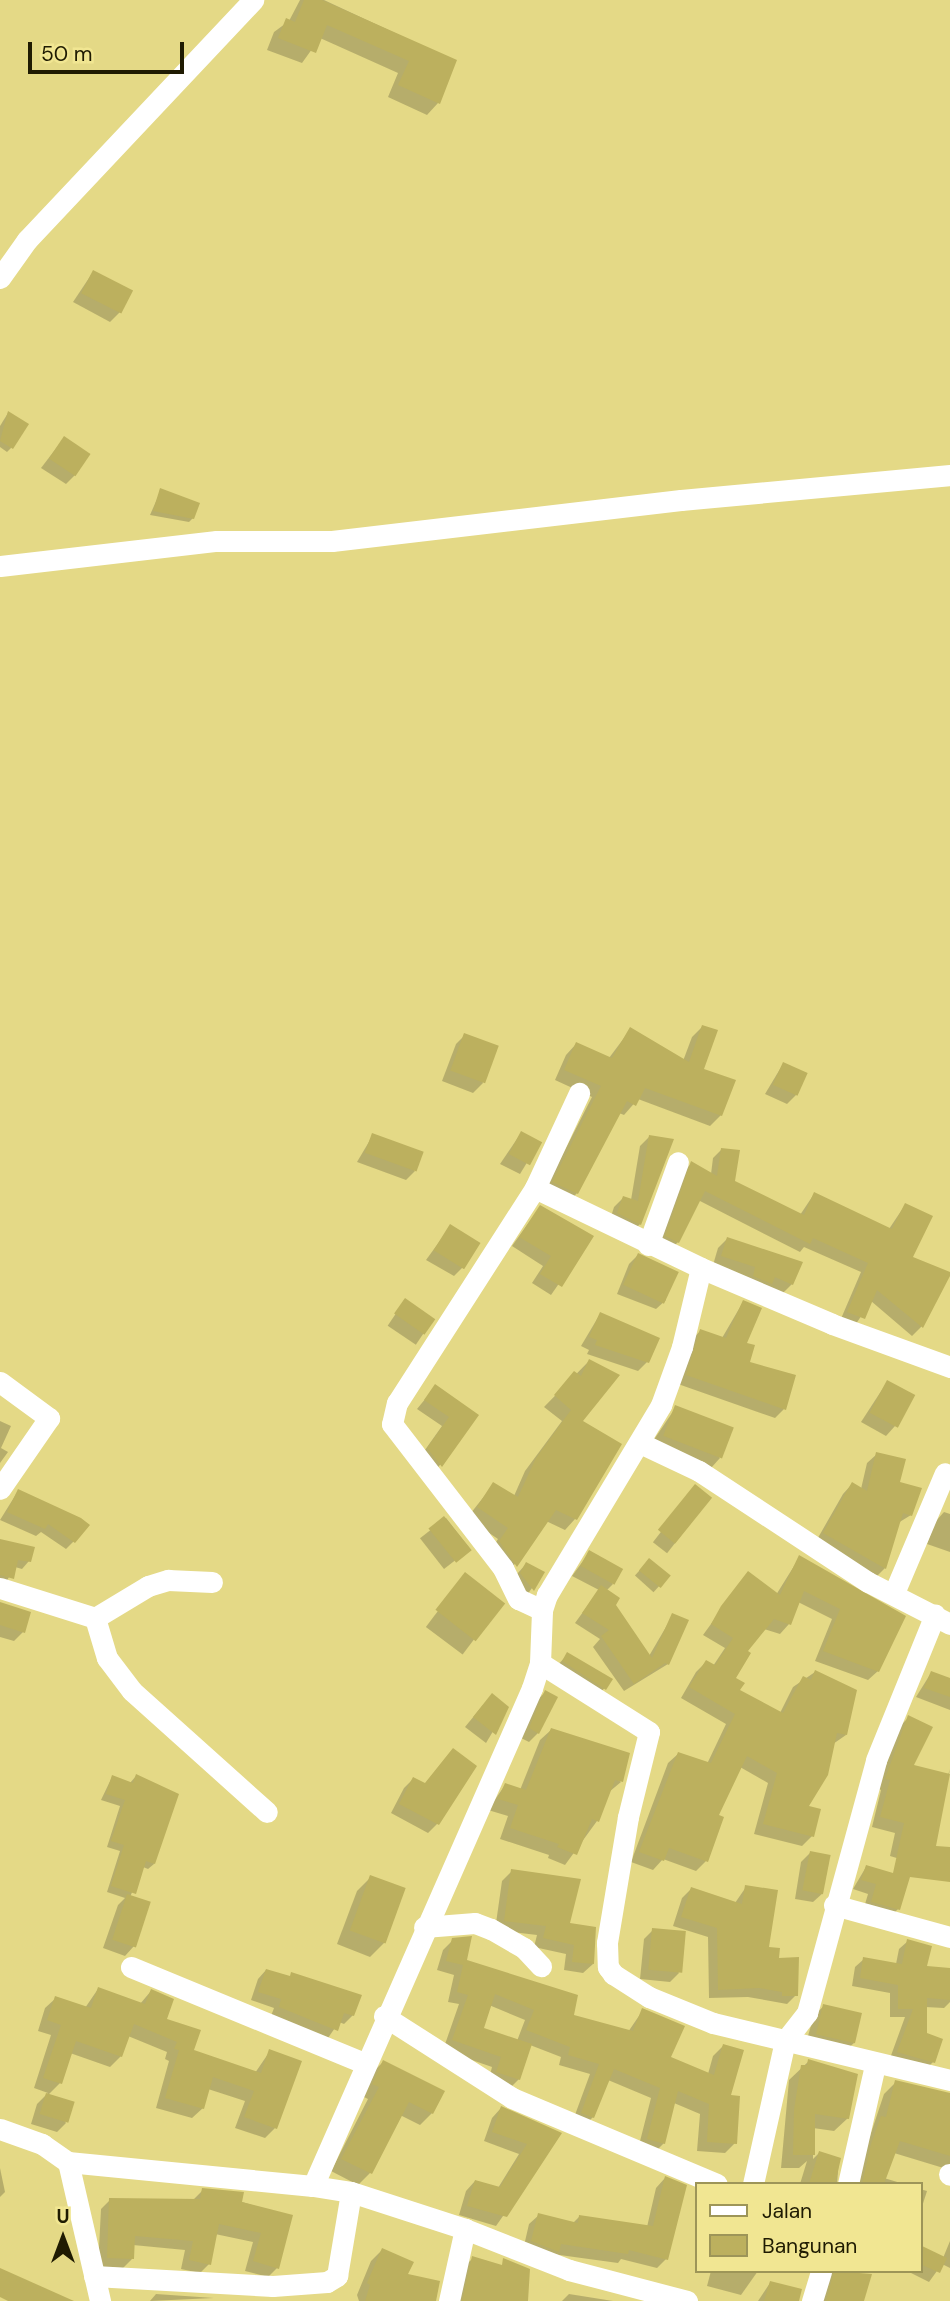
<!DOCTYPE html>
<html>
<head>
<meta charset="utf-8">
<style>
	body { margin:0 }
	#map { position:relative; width:950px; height:2301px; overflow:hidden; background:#e4d986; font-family:"DM Sans",sans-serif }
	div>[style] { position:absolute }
	.shadow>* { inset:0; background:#0003; transform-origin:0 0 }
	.building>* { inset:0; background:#bcb05e; transform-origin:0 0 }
	.minor>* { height:21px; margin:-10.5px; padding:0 10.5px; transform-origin:10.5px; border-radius:10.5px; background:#fff }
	span { translate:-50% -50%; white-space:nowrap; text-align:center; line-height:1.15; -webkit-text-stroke:5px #f1e692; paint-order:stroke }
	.legend { position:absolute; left:695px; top:2182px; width:228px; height:91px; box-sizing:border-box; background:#f1e692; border:2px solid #9d9558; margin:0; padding:9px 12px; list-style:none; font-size:21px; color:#1f1b02 }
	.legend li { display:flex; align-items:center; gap:14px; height:35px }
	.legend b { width:35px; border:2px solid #9d9558 }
	.north { position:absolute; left:28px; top:2203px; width:70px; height:70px; -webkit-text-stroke:5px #f1e692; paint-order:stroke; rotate:0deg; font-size:19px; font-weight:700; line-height:28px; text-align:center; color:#1f1b02 }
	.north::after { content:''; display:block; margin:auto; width:24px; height:32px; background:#1f1b02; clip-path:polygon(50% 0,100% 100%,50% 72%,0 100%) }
	.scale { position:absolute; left:28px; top:42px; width:156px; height:32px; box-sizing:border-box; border:4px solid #1f1b02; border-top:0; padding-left:9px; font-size:21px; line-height:24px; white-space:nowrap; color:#1f1b02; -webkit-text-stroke:5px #f1e692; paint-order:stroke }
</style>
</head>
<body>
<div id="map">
	<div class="shadow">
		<i style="clip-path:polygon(300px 0,324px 0,455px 61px,438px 103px,427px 115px,388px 97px,398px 73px,320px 38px,302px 63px,267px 50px,274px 32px,289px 21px)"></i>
		<i style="clip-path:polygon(93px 272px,120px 312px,110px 322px,73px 302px)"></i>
		<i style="clip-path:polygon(8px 413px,11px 448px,7px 452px,0 447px,0 426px)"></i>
		<i style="clip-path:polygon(64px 438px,75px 475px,66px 484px,41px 468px)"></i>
		<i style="clip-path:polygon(161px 490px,193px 518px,189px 522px,150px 515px)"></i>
		<i style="clip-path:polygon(702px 1027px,702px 1070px,721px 1115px,710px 1126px,638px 1099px,624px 1115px,619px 1113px,577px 1193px,567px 1204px,543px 1193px,592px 1097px,555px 1080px,566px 1055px,576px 1044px,609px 1058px,630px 1030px,683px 1061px,692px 1037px)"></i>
		<i style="clip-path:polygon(465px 1035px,483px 1083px,473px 1093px,442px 1081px,456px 1044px)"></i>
		<i style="clip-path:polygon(783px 1064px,796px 1095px,787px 1104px,765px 1094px)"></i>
		<i style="clip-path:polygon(521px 1133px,539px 1143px,520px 1174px,500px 1164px)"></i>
		<i style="clip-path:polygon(373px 1135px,415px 1171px,406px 1180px,357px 1162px)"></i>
		<i style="clip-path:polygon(649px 1137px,640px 1224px,631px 1233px,609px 1223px,614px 1207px,623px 1198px,631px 1200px,640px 1146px)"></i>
		<i style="clip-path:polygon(722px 1149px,733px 1182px,800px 1215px,814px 1194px,889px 1229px,905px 1205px,911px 1257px,949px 1273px,921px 1327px,912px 1336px,871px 1301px,854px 1327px,840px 1321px,861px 1272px,804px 1247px,800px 1252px,698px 1200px,678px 1242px,669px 1251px,657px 1245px,682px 1172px,691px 1164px,711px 1174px,713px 1158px)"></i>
		<i style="clip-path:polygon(540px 1207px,592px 1236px,551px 1295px,532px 1283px,543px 1266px,512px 1246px)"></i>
		<i style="clip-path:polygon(450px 1227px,463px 1267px,454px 1276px,426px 1260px)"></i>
		<i style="clip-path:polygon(727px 1239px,792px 1284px,783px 1293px,713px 1265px,718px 1248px)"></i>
		<i style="clip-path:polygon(638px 1255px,666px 1300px,656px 1309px,617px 1294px,629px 1264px)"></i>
		<i style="left:405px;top:1300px;width:34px;height:31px;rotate:34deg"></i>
		<i style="clip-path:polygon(743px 1302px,748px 1363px,784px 1409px,775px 1418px,678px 1384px,691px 1341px,700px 1331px,722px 1338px)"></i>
		<i style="clip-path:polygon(600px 1314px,647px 1362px,638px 1371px,587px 1354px,589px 1350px,581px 1346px)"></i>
		<i style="clip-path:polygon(589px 1361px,580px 1422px,575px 1519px,565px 1530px,546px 1521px,506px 1576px,489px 1553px,498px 1539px,467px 1518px,493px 1485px,514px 1496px,525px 1471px,562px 1421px,544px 1407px)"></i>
		<i style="clip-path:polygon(887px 1382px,895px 1426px,886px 1436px,861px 1422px)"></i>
		<i style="clip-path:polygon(435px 1387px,477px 1416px,433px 1474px,420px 1457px,442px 1426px,417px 1409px)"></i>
		<i style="clip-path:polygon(676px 1407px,720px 1458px,711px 1468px,651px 1444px)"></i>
		<i style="clip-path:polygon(0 1421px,11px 1426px,1px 1448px,8px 1452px,0 1463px)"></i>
		<i style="clip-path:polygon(877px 1454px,898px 1483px,911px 1515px,898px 1523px,885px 1568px,876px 1577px,815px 1543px,843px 1494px,852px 1484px,861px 1489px,867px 1463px)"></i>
		<i style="left:696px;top:1487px;width:18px;height:70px;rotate:38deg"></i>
		<i style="clip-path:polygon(18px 1491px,74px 1541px,66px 1549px,41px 1532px,36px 1536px,0 1520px)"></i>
		<i style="clip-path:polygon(944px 1512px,950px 1514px,950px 1552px,927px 1544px,935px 1522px)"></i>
		<i style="left:446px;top:1518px;width:39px;height:33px;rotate:52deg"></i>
		<i style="clip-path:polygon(0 1541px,29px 1561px,22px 1569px,15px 1567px,6px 1582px,0 1581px)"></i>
		<i style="clip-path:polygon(589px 1553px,613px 1584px,606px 1591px,614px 1605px,649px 1656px,673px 1615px,668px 1664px,624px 1691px,593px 1647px,600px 1639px,575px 1623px,599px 1590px,572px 1576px)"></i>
		<i style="clip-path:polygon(799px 1558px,904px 1617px,878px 1671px,868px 1680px,815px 1661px,832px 1619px,798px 1602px,789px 1624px,780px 1634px,764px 1629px,745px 1651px,734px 1678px,738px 1690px,780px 1713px,793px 1687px,815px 1672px,846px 1735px,833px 1744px,807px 1807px,819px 1810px,812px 1836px,802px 1846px,754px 1834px,768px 1783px,740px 1767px,716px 1816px,706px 1861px,696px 1871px,663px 1859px,653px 1870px,631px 1862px,668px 1763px,678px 1754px,707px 1764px,726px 1724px,681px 1698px,696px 1672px,706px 1662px,713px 1666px,725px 1648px,703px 1635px,748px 1573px,776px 1595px)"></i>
		<i style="left:649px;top:1560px;width:25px;height:21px;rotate:42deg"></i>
		<i style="clip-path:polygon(526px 1564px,543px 1573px,524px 1599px,517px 1574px)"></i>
		<i style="left:465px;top:1575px;width:46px;height:65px;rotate:37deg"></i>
		<i style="clip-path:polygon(0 1604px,23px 1632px,14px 1641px,0 1637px)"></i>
		<i style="left:568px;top:1654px;width:50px;height:14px;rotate:43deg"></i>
		<i style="clip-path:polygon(931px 1673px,950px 1680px,950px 1710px,916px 1697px)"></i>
		<i style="clip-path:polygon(545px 1692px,538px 1733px,529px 1742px,521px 1738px,536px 1702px)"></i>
		<i style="clip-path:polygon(483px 1705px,507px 1708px,486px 1743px,465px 1727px)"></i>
		<i style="clip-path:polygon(909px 1717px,912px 1766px,948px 1775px,950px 1769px,934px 1847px,950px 1849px,950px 1874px,890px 1856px,895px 1833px,872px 1827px,881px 1790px,877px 1788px,899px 1727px)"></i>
		<i style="clip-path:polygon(551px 1730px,621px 1782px,609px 1792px,597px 1821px,565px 1865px,548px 1858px,549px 1855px,500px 1839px,508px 1816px,488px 1810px,505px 1785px,520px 1790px,540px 1740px)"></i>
		<i style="clip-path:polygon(453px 1750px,437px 1824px,428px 1833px,391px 1813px,404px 1788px,413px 1779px,424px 1785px)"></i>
		<i style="clip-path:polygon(136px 1776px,154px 1864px,148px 1869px,143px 1867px,130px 1897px,134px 1946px,125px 1956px,103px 1948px,118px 1905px,125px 1898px,107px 1892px,120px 1851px,107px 1847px,120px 1806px,101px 1800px,112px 1777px,130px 1783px)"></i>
		<i style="clip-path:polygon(810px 1853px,823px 1893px,813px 1902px,795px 1899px,801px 1862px)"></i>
		<i style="clip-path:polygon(866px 1867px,898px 1909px,889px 1918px,863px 1911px,868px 1894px,853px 1889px)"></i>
		<i style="clip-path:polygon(512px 1871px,568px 1925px,593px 1964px,583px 1973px,564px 1970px,566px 1954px,534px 1947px,537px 1935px,495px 1930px,502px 1881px)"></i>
		<i style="clip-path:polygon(371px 1877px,385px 1942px,370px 1957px,337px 1944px,357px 1891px)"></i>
		<i style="clip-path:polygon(746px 1887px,767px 1949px,796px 1995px,787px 2004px,748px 1997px,709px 1998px,708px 1937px,673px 1926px,682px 1898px,691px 1889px,735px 1903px)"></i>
		<i style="clip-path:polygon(653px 1930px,679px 1973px,670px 1982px,640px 1979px,644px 1939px)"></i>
		<i style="clip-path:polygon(evenodd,453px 1940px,465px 1961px,572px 2017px,628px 2032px,643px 2010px,669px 2058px,708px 2074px,713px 2056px,723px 2046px,735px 2143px,725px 2153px,697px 2151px,700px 2114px,674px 2103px,664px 2143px,654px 2153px,638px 2149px,651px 2098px,608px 2080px,593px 2117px,583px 2127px,572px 2123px,590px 2074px,559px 2065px,561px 2057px,530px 2045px,519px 2079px,509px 2089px,488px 2082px,492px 2067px,443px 2050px,459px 2004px,448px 2002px,454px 1975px,437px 1970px,443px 1950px,453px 1940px,489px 2005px,525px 2020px,517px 2041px,481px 2029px,489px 2005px)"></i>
		<i style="clip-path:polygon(908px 1941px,925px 1967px,950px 1969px,950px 2002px,944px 2008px,925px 2007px,925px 2034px,933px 2062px,924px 2071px,889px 2061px,905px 2017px,890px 2017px,890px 1993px,852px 1986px,855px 1967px,864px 1959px,896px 1964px,899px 1949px)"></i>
		<i style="clip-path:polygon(266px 1970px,353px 2015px,344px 2024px,339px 2022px,328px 2038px,271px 2016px,274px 2008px,251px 2000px,258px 1979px)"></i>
		<i style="clip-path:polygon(98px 1989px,140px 2004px,151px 1991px,164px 2020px,192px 2051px,255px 2073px,270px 2051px,275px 2128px,265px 2138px,235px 2128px,245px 2101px,208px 2089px,203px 2108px,192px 2118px,156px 2108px,169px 2061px,165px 2059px,167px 2052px,128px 2036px,121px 2056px,110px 2067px,70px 2053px,60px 2083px,48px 2095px,66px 2123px,57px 2132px,31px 2124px,37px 2104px,48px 2093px,34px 2088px,51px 2035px,38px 2031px,45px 2008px,56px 1998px,85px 2008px)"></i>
		<i style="clip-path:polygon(824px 2006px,854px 2043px,844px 2052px,806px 2043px,814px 2015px)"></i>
		<i style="clip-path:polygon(809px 2061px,848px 2118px,834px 2131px,813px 2128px,813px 2159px,819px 2153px,839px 2159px,837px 2184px,800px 2184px,807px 2161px,799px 2168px,781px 2168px,789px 2080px)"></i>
		<i style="clip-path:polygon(383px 2062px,432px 2113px,420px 2125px,400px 2115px,370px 2173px,358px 2185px,331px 2171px,368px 2099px,362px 2096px,371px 2074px)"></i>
		<i style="clip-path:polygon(896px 2082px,950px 2094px,950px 2170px,894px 2153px,884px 2178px,904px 2184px,854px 2184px,884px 2094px)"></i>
		<i style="clip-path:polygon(501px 2108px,560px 2134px,496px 2226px,459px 2215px,466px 2191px,475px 2181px,498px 2188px,519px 2154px,484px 2141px,492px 2118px)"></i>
		<i style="clip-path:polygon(0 2168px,5px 2192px,0 2197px)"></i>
		<i style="clip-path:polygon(665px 2178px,666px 2259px,657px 2268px,621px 2259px,618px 2263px,523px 2250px,529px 2224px,539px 2215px,572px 2224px,580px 2216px,647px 2227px,656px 2188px)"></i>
		<i style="clip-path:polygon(920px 2189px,927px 2191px,920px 2213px)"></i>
		<i style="clip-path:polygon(203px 2190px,291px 2217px,277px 2268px,268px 2277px,245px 2271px,253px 2242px,215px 2234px,209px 2264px,200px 2273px,181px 2269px,185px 2250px,133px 2245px,132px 2259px,123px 2268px,98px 2267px,101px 2209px,110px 2200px,193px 2200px)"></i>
		<i style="clip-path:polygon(950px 2241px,950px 2268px,942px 2264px,929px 2282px,907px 2271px,920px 2271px,920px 2247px,943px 2258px)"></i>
		<i style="clip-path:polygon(382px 2250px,406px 2275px,436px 2301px,359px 2301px,357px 2295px,371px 2261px)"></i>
		<i style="clip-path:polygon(473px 2258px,478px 2301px,455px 2301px,462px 2269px)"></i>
		<i style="clip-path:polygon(711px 2271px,758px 2271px,741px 2295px,707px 2286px)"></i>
		<i style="clip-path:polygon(822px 2271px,869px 2275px,862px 2301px,817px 2301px)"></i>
		<i style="clip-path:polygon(770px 2283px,798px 2301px,758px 2301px)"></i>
		<i style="clip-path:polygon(156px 2294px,214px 2298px,150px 2301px)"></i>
		<i style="clip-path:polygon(569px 2294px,613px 2301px,562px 2301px)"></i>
	</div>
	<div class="building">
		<i style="clip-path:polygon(304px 0,322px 0,457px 60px,440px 104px,398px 85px,409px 61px,327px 25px,316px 53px,278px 38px,286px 18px,295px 22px)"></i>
		<i style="left:93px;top:270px;width:45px;height:26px;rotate:27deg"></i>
		<i style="clip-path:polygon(8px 411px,29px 424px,13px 449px,0 441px)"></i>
		<i style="left:64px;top:436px;width:32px;height:27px;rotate:34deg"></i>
		<i style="clip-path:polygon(160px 488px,200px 503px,194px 519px,153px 511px)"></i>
		<i style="clip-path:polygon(702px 1025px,718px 1030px,704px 1069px,736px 1080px,722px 1116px,645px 1088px,636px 1106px,627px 1101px,578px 1194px,552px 1182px,601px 1086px,564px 1070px,576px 1042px,612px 1058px,630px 1027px,689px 1062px)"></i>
		<i style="left:464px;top:1033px;width:37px;height:40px;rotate:20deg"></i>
		<i style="left:783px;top:1062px;width:27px;height:25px;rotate:24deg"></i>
		<i style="left:521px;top:1131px;width:24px;height:26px;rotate:28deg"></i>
		<i style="left:372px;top:1133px;width:55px;height:21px;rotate:20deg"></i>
		<i style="clip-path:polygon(649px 1135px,674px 1139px,641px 1225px,617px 1213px,623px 1196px,638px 1201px)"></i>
		<i style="clip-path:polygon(721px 1148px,740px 1150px,735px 1181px,804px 1215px,814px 1192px,892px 1229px,905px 1203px,933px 1216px,913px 1257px,950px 1272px,950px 1276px,923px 1328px,877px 1290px,865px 1319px,847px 1312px,868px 1263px,813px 1238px,810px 1244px,705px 1191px,679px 1243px,665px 1236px,691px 1161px,717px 1176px)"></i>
		<i style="clip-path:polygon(540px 1205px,594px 1236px,562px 1287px,540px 1274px,551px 1256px,519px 1237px)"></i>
		<i style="left:450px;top:1224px;width:36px;height:31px;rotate:32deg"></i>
		<i style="clip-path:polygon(727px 1237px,803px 1262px,793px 1285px,775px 1277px,772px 1284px,753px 1276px,755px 1267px,721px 1256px)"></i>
		<i style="left:638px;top:1253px;width:45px;height:35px;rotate:25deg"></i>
		<i style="left:405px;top:1298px;width:37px;height:19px;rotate:35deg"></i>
		<i style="clip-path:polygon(743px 1300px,762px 1308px,747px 1343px,755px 1345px,750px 1362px,796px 1375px,786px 1410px,686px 1375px,700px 1329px,726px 1338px)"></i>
		<i style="clip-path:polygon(600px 1312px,660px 1338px,649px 1363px,595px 1345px,597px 1340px,589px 1337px)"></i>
		<i style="clip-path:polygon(589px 1359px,620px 1375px,583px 1421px,622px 1444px,577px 1520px,556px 1510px,517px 1567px,499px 1541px,508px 1528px,477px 1507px,493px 1482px,518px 1497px,536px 1458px,571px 1410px,554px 1395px,574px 1371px,581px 1376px)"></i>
		<i style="left:887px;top:1380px;width:32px;height:37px;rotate:28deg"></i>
		<i style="clip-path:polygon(435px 1384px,479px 1415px,442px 1467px,427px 1448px,449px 1417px,424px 1400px)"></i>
		<i style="left:675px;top:1405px;width:63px;height:33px;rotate:21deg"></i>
		<i style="clip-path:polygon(876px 1452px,906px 1459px,900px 1482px,922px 1488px,912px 1516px,903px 1513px,886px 1569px,823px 1533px,852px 1482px,867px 1491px)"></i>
		<i style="left:695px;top:1484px;width:22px;height:59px;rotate:39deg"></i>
		<i style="clip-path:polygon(18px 1489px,81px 1518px,90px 1525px,75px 1543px,48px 1524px,45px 1529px,7px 1512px)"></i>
		<i style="left:444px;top:1516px;width:44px;height:20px;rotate:51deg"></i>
		<i style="clip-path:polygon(0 1539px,35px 1547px,31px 1562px,18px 1560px,14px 1579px,0 1575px)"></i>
		<i style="left:589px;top:1550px;width:39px;height:18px;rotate:29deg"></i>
		<i style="clip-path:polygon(799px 1555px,906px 1616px,879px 1672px,823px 1651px,840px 1609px,804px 1591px,791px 1625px,774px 1619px,748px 1651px,751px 1653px,736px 1678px,745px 1683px,740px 1690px,783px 1713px,803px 1676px,811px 1680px,815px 1670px,857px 1690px,847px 1735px,837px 1733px,828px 1775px,809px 1806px,821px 1809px,814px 1837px,763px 1824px,777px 1773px,747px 1756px,719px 1815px,724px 1817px,708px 1862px,669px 1848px,664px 1861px,639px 1852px,678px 1752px,711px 1763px,735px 1714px,689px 1687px,706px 1660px,715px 1665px,733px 1638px,711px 1624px,721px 1606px,748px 1571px,780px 1595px)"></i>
		<i style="left:649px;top:1558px;width:28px;height:16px;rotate:39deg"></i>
		<i style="clip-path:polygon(526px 1562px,545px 1572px,534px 1591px,520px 1573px)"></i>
		<i style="left:465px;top:1572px;width:51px;height:48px;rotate:38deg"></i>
		<i style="clip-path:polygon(601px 1585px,620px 1598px,616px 1605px,652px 1658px,672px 1613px,689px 1620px,669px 1665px,665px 1663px,634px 1684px,601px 1636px,609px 1630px,582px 1613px)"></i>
		<i style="clip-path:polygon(0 1602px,31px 1612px,25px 1633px,0 1625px)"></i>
		<i style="clip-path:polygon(567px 1652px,613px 1679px,606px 1690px,562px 1661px)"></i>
		<i style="clip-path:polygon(931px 1671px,950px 1678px,950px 1697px,924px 1688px)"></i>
		<i style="clip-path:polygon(545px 1690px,558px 1697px,539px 1734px,529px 1728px)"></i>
		<i style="clip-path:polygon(492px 1693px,509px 1707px,496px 1735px,473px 1717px)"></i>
		<i style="clip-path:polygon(908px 1715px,933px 1727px,914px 1765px,950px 1774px,936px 1846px,950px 1847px,950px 1882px,910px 1877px,900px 1910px,871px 1902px,876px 1884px,861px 1880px,866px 1865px,893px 1873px,904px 1823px,880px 1817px,890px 1780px,885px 1779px)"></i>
		<i style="clip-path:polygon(551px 1728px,630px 1753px,623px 1782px,615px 1780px,599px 1822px,592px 1819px,577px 1855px,557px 1847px,559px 1844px,510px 1828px,518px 1805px,498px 1799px,505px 1783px,526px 1790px)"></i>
		<i style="clip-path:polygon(453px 1748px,477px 1766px,439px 1825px,399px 1804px,413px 1777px,425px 1783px)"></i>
		<i style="clip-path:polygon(136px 1774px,179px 1794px,155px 1864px,146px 1861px,136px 1894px,111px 1886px,124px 1845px,111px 1841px,125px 1800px,106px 1794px,112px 1775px,133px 1783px)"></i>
		<i style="left:810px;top:1851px;width:21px;height:40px;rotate:11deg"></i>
		<i style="clip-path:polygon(511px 1869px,581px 1879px,570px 1923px,596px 1927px,594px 1964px,572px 1962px,574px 1945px,543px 1938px,546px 1926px,504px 1921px)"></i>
		<i style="left:370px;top:1875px;width:38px;height:59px;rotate:20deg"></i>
		<i style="clip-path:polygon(745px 1885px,778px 1890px,769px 1947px,780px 1948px,779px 1958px,799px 1957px,798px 1996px,782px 1996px,782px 1992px,759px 1988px,718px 1990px,717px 1928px,681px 1917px,691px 1887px,742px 1904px)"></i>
		<i style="left:127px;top:1894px;width:25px;height:48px;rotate:18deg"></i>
		<i style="left:652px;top:1928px;width:34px;height:42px;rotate:5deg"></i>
		<i style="clip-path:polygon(472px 1936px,467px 1960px,578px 1995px,574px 2015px,633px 2031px,642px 2008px,685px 2026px,671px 2057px,714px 2075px,723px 2044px,744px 2050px,731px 2095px,740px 2096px,737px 2144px,707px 2142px,709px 2104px,678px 2091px,665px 2144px,647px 2139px,660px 2088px,614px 2069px,594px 2118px,581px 2113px,599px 2064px,568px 2055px,570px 2047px,526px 2030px,534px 2010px,495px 1994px,484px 2028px,532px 2044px,520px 2080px,496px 2072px,501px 2057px,452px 2040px,468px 1995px,457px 1992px,463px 1965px,446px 1961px,452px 1938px)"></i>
		<i style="clip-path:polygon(907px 1939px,932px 1946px,927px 1966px,950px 1968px,950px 2000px,927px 1998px,927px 2033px,943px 2039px,935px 2063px,897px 2052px,913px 2009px,898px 2009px,898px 1985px,860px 1978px,863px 1957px,902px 1964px)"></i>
		<i style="clip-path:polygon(266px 1969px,290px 1976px,291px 1972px,362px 1995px,354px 2016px,344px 2013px,338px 2031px,279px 2007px,281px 1999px,258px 1992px)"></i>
		<i style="clip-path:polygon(98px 1987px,145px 2004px,151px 1989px,174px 1999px,167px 2019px,201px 2030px,194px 2050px,261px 2073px,269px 2049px,302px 2061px,277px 2129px,244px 2117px,254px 2091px,213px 2077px,204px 2109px,165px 2098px,179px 2050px,174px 2049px,177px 2042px,134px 2024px,122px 2057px,76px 2041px,62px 2084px,43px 2078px,61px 2025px,47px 2020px,55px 1996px,91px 2008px)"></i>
		<i style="left:823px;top:2004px;width:40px;height:31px;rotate:13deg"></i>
		<i style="clip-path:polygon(808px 2059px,858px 2074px,849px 2119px,815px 2114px,815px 2155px,793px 2155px,794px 2110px,801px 2065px,807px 2065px)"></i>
		<i style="clip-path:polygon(383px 2060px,445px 2091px,433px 2114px,409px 2102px,372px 2174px,341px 2159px,379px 2087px,372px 2084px)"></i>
		<i style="clip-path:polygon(895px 2080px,950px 2093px,950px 2156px,900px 2141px,884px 2184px,862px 2184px,871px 2144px,881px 2116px,886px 2117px)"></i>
		<i style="left:46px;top:2093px;width:30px;height:22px;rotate:17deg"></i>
		<i style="clip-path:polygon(501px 2106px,562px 2133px,507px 2217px,467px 2206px,475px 2180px,500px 2187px,527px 2144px,492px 2132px)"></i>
		<i style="clip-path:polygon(819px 2151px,841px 2158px,835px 2184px,809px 2184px)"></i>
		<i style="clip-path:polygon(665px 2176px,687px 2185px,668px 2260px,629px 2250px,628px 2254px,561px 2244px,559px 2252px,531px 2241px,538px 2213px,578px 2223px,579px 2215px,653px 2226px)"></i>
		<i style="clip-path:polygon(202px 2188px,244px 2192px,242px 2202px,293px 2215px,279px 2269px,253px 2261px,261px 2233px,219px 2224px,211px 2265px,189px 2260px,193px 2241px,135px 2236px,134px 2259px,107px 2258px,109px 2198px,200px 2199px)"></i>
		<i style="clip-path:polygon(920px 2245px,947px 2258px,940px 2273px,920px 2264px)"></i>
		<i style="clip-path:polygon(382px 2248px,414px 2262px,408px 2274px,440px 2281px,436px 2301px,365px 2301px,370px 2285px,367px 2283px)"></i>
		<i style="clip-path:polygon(472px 2256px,502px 2265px,503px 2258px,530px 2269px,528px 2301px,462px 2301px)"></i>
		<i style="clip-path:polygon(0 2268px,74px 2301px,8px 2301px,0 2297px)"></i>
		<i style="clip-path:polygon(834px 2271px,872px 2274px,864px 2301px,826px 2301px)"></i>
		<i style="clip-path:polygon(770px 2281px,802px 2289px,799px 2301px,764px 2301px)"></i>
	</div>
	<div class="minor">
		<i style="left:0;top:278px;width:47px;rotate:-54.6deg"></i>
		<i style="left:27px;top:240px;width:330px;rotate:-46.7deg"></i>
		<i style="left:0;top:566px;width:218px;rotate:-6.6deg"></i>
		<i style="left:217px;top:541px;width:115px"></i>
		<i style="left:332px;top:541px;width:351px;rotate:-6.7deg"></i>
		<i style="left:681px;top:500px;width:270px;rotate:-5.3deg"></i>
		<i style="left:535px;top:1188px;width:184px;rotate:25.7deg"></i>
		<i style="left:701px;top:1268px;width:142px;rotate:23.1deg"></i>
		<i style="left:832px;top:1324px;width:126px;rotate:20deg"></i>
		<i style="left:648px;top:1245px;width:88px;rotate:-70.1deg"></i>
		<i style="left:0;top:1382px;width:61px;rotate:36.3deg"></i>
		<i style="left:49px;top:1418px;width:86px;rotate:124.6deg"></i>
		<i style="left:640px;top:1443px;width:65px;rotate:25.4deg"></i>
		<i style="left:699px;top:1471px;width:202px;rotate:33.3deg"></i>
		<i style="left:868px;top:1582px;width:92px;rotate:27.1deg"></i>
		<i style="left:0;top:1588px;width:100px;rotate:17.5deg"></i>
		<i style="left:95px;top:1618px;width:42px;rotate:73.3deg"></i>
		<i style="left:107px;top:1658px;width:41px;rotate:52.9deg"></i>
		<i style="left:132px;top:1691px;width:181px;rotate:41.9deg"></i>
		<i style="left:894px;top:1593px;width:130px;rotate:-67deg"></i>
		<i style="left:542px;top:1610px;width:26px;rotate:-155deg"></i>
		<i style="left:518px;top:1599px;width:34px;rotate:-116deg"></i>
		<i style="left:503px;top:1568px;width:182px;rotate:-127.6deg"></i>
		<i style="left:392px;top:1424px;width:22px;rotate:-77deg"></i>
		<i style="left:397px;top:1403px;width:255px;rotate:-57.3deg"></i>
		<i style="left:535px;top:1188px;width:105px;rotate:-65.1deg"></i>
		<i style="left:95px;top:1618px;width:62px;rotate:-31.1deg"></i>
		<i style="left:148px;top:1586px;width:21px;rotate:-17deg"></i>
		<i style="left:168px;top:1580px;width:44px;rotate:2.6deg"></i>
		<i style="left:540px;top:1663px;width:129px;rotate:32.3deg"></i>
		<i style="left:649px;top:1732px;width:88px;rotate:103.9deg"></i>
		<i style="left:628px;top:1817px;width:128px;rotate:99.5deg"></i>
		<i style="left:607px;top:1943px;width:24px;rotate:88deg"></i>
		<i style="left:608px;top:1967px;width:9px;rotate:54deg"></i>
		<i style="left:613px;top:1974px;width:43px;rotate:32.6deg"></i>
		<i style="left:649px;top:1997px;width:69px;rotate:22.1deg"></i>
		<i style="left:713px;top:2023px;width:244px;rotate:13.5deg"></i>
		<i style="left:834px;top:1905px;width:120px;rotate:15.4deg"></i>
		<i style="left:424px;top:1927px;width:51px;rotate:-4.5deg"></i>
		<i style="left:475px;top:1923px;width:17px;rotate:21deg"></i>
		<i style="left:491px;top:1929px;width:38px;rotate:30deg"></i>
		<i style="left:524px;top:1948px;width:25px;rotate:47deg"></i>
		<i style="left:131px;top:1967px;width:252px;rotate:22.4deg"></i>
		<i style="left:384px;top:2016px;width:152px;rotate:32.6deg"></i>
		<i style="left:512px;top:2098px;width:222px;rotate:22.8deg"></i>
		<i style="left:0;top:2129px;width:45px;rotate:19.7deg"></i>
		<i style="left:42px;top:2144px;width:32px;rotate:35deg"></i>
		<i style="left:68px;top:2162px;width:143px;rotate:77deg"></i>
		<i style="left:68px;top:2162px;width:246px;rotate:5.6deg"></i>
		<i style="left:313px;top:2186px;width:544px;rotate:-66.26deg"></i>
		<i style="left:532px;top:1688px;width:26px;rotate:-72deg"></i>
		<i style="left:540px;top:1663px;width:53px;rotate:-87.8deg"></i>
		<i style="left:542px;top:1610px;width:16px;rotate:-72deg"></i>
		<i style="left:547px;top:1595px;width:222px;rotate:-59deg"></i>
		<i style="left:661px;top:1405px;width:62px;rotate:-70.1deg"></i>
		<i style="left:682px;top:1347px;width:81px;rotate:-76.5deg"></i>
		<i style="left:949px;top:2174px;width:1px;rotate:45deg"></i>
		<i style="left:753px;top:2184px;width:147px;rotate:-77.4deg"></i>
		<i style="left:785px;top:2041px;width:36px;rotate:-52deg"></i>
		<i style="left:807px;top:2013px;width:262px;rotate:-74.7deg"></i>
		<i style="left:876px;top:1760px;width:157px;rotate:-67.9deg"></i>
		<i style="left:848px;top:2184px;width:122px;rotate:-77.2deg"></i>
		<i style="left:313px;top:2186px;width:38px;rotate:9deg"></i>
		<i style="left:351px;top:2192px;width:120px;rotate:18deg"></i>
		<i style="left:465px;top:2229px;width:112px;rotate:21.5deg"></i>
		<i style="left:569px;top:2270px;width:122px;rotate:14.7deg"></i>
		<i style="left:94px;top:2276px;width:179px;rotate:3.2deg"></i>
		<i style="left:273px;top:2286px;width:54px;rotate:-4.2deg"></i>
		<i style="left:327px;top:2282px;width:12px;rotate:-31deg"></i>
		<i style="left:337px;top:2276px;width:85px;rotate:-80.5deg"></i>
		<i style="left:449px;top:2301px;width:74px;rotate:-77.5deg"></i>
		<i style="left:812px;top:2301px;width:31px;rotate:-73deg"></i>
	</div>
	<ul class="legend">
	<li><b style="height:9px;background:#fff"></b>Jalan</li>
	<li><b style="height:19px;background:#bcb05e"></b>Bangunan</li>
	</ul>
	<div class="north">U</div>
	<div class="scale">50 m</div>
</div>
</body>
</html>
